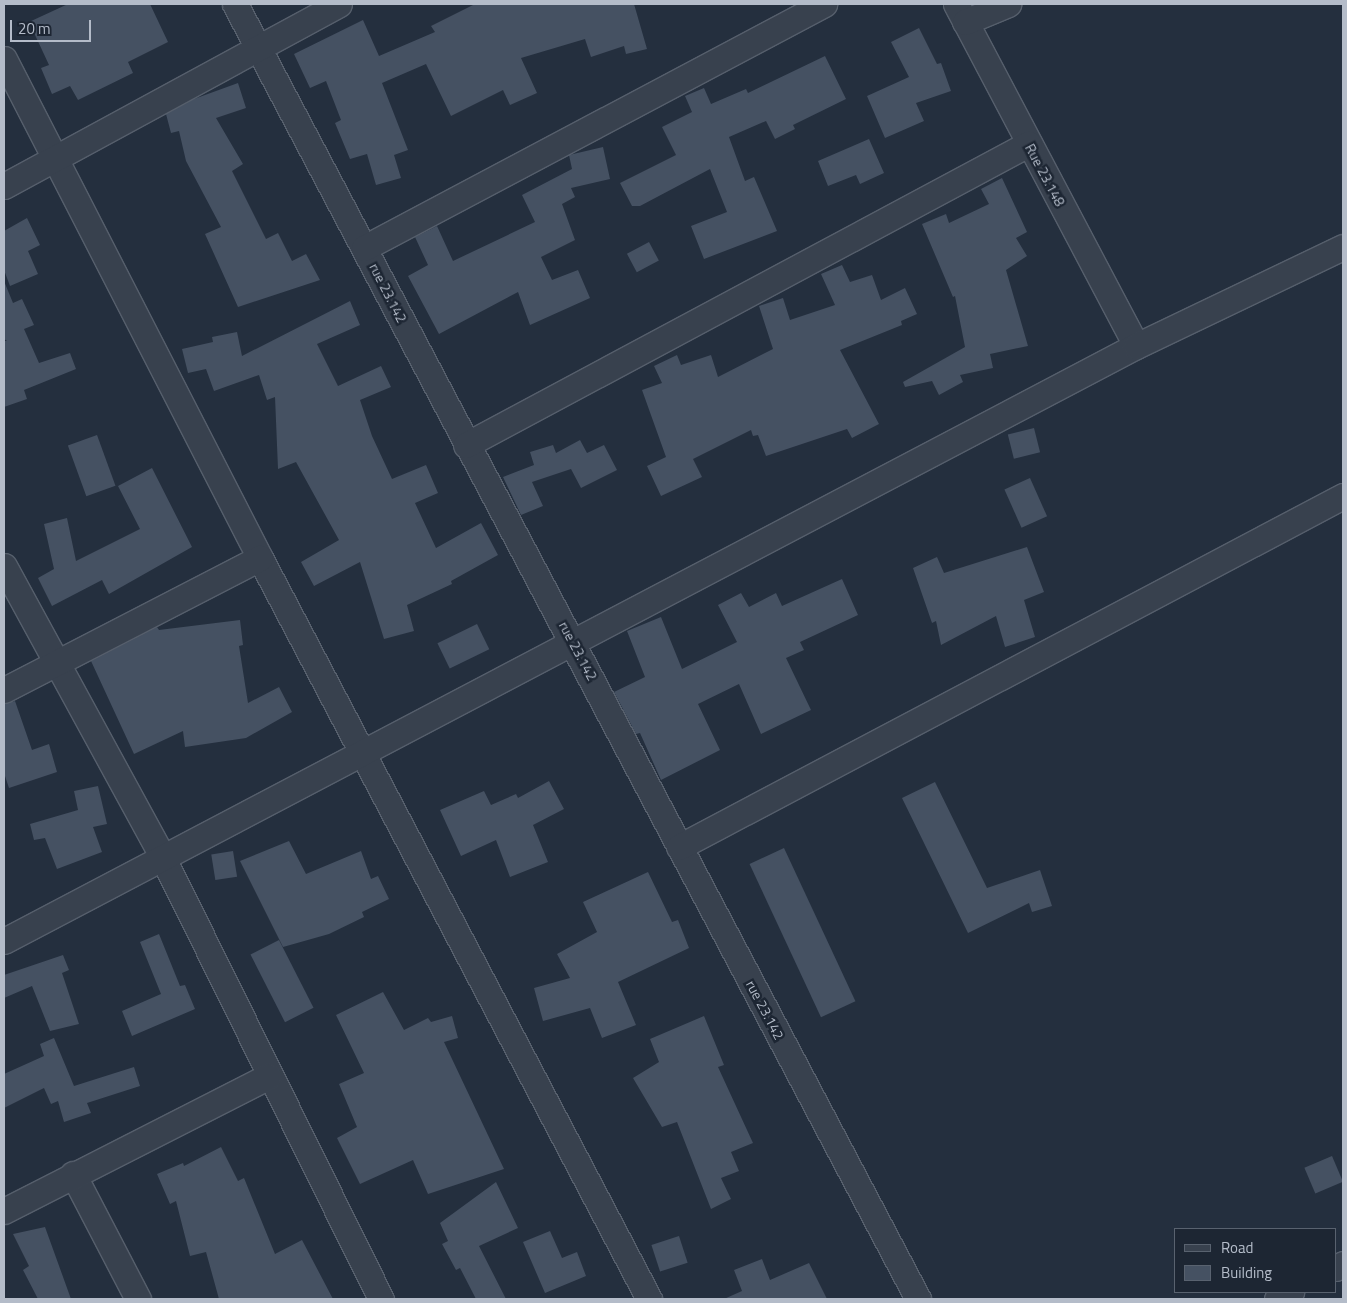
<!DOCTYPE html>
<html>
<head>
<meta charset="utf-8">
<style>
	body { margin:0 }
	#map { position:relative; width:1347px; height:1303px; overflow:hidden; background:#242f3e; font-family:"Titillium Web",sans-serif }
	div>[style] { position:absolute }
	.building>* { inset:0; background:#455162; transform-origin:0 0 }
	.roads { filter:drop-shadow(1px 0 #565f6c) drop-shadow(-1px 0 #565f6c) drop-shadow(0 1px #565f6c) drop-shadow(0 -1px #565f6c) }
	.street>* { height:25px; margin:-12.5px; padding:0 12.5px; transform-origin:12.5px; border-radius:12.5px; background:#38414e }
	span { translate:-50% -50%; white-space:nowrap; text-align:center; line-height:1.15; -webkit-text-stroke:5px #1d2633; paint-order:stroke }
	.street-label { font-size:14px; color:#b4bcc9 }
	.frame { position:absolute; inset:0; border:5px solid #b4bcc9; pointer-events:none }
	.legend { position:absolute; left:1174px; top:1228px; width:162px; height:65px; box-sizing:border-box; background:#1d2633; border:1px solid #59626f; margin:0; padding:6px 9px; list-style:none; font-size:15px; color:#b4bcc9 }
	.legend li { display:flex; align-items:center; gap:10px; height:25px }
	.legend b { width:25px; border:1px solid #59626f }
	.scale { position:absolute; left:10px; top:20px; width:81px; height:22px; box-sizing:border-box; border:2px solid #b4bcc9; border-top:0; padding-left:6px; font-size:15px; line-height:18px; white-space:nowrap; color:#b4bcc9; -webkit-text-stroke:4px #1d2633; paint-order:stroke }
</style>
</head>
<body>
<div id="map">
	<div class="building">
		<i style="clip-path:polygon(68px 4px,150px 4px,168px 42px,128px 62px,133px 73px,78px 100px,70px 86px,52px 94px,41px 68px,49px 65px,29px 22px)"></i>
		<i style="clip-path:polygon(475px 4px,634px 4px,647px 49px,626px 54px,624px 46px,591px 57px,585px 39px,521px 58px,537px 93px,510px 105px,503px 90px,451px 116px,426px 64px,382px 83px,408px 150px,394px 155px,401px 178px,376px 185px,367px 154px,350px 159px,335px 123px,341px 120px,326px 81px,310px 88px,294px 54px,363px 20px,379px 56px,435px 32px,431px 26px)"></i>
		<i style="clip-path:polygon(919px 28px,937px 64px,941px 63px,951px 91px,916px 103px,924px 121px,885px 138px,867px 96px,909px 77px,891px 42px)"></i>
		<i style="clip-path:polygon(825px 56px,846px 99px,793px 125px,795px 129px,775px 139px,766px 121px,729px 137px,745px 181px,754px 177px,777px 231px,704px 259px,691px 226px,727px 212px,710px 169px,640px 206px,632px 206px,620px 183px,676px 155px,662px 127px,692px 112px,685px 96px,704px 88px,711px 104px,746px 89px,748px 93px)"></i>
		<i style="clip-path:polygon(238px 83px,246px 108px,216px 118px,243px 164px,232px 171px,266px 239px,278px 233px,292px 261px,306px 254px,320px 280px,238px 307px,205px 234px,221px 227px,186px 161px,179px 131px,171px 133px,166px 114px,194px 99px)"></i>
		<i style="clip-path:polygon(869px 139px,884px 173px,860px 184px,856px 175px,828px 186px,818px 161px)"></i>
		<i style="clip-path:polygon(603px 147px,610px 179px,571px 188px,575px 197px,562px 204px,575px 240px,541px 257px,552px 280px,578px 270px,590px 298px,530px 325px,518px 292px,439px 334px,408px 276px,428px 265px,415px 237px,437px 226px,453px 261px,535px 222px,522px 195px,572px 169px,569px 155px)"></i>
		<i style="clip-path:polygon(1002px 178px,1027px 232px,1016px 238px,1027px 256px,1006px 270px,1028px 346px,990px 354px,993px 368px,960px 375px,963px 382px,939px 395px,932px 381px,905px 387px,903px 382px,965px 347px,955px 296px,953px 297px,922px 224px,946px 214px,949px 223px,989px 204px,981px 189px)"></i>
		<i style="clip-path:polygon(27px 218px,40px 245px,28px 251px,38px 274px,10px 286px,4px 270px,4px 231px)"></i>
		<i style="left:649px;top:242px;width:21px;height:25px;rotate:62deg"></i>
		<i style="clip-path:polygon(842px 265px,850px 282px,872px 275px,881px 300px,905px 288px,917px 314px,901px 321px,902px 325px,840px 350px,879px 424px,852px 438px,847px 429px,766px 456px,758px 435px,753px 436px,751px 430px,693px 459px,702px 477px,661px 496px,647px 466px,666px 457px,642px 390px,662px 383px,654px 366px,677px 355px,681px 365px,711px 355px,718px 377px,773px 349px,759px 306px,783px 298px,790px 320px,835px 305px,821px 274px)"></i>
		<i style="clip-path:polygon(4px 281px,13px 303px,22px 299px,34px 325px,24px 329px,39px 363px,70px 353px,76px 369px,24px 390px,27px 399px,4px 407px,4px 341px,7px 341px,4px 339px)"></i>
		<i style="clip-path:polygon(350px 301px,360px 325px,317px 344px,338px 386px,381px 366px,391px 387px,360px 400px,372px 436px,392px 479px,426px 465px,438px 493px,415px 503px,436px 548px,481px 523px,498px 555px,451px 581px,452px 584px,407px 605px,414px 631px,384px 639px,360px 562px,314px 586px,301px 562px,339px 540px,296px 462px,278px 469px,275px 397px,267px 400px,259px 375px,214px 391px,206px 369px,188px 373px,182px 349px,213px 342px,212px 337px,237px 332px,242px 356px)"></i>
		<i style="left:1034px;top:428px;width:25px;height:27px;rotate:76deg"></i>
		<i style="left:97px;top:435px;width:54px;height:31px;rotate:70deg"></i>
		<i style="clip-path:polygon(580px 440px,587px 453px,604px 445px,617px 470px,581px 488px,571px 469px,532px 482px,543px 506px,521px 515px,503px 477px,534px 465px,530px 452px,553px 445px,556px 453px)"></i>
		<i style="clip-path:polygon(152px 468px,192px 547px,109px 594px,102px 580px,52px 606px,38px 578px,54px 569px,44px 524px,67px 518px,76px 561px,140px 529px,118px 486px)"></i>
		<i style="left:1030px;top:478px;width:42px;height:28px;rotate:66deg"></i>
		<i style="clip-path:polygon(1027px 547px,1044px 592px,1024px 600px,1035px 637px,1005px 647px,996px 616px,941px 645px,936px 621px,932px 623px,913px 568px,937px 557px,944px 573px)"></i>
		<i style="clip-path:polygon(842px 579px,858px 615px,800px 642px,804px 650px,786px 658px,811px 710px,761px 734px,739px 684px,698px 704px,720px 750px,661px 780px,640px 733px,636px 734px,614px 692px,645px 677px,627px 631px,661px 617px,682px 669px,737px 642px,718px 605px,741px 593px,749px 607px,776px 593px,782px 606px)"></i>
		<i style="clip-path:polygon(240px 620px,243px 645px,239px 646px,248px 703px,279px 687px,292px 712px,246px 738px,185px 747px,183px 731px,134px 754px,91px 661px,157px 627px,159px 630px)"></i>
		<i style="left:477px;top:624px;width:28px;height:44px;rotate:64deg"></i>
		<i style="clip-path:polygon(15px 701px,32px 750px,49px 744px,57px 772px,9px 788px,4px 773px,4px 704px)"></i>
		<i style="clip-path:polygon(549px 781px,564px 809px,533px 825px,548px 862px,510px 877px,496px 840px,461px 856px,440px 810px,484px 791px,491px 805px,516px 794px,518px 798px)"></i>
		<i style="clip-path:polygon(935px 782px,987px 888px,1040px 870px,1052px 906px,1032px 912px,1029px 903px,968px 933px,902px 798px)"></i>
		<i style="clip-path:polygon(98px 786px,107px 824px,93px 827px,102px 852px,57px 869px,45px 838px,34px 840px,30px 824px,78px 810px,74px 791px)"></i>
		<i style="clip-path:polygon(289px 841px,306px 874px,361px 851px,371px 879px,378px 876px,389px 899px,362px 912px,364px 917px,329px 934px,283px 947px,240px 861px)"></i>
		<i style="left:784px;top:848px;width:169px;height:38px;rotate:65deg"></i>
		<i style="left:233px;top:851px;width:26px;height:22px;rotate:81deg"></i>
		<i style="clip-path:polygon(648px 872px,672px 922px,678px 920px,689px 948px,618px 982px,636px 1025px,602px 1038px,590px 1008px,543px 1021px,534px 988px,570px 978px,557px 954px,597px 932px,583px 902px)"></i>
		<i style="clip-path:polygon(159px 934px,180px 986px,185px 985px,195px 1009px,132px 1036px,122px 1011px,161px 994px,140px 942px)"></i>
		<i style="left:279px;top:940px;width:76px;height:32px;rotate:63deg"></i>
		<i style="clip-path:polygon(63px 955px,69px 970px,62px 973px,79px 1024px,50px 1031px,32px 986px,4px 998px,4px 975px)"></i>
		<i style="clip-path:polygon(383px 992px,404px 1030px,428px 1018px,431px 1022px,452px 1016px,458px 1038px,444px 1042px,504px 1169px,428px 1194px,413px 1160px,360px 1184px,337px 1138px,357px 1127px,339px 1084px,364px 1073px,336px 1015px)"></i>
		<i style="clip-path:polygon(704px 1016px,724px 1065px,718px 1067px,753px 1143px,731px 1152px,739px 1171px,721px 1178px,731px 1199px,711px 1209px,677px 1122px,662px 1127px,633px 1078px,659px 1062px,650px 1039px)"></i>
		<i style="clip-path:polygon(54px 1038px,74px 1086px,134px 1067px,140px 1086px,87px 1103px,91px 1113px,64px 1122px,58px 1101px,51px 1104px,44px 1088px,4px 1108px,4px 1074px,44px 1056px,40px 1044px)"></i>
		<i style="clip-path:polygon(221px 1147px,238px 1181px,244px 1178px,275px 1254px,302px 1240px,333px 1299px,219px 1299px,206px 1252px,190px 1256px,176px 1201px,170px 1204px,157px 1174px,183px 1163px,184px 1166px)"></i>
		<i style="left:1332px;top:1156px;width:28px;height:30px;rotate:67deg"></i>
		<i style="clip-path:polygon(496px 1182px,518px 1228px,479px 1246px,506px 1299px,476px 1299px,460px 1268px,456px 1270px,442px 1244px,448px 1241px,440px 1223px)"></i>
		<i style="clip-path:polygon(45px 1227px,71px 1299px,38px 1299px,23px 1270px,29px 1266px,13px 1234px)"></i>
		<i style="clip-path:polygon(550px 1231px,562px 1258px,577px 1252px,586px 1276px,545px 1293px,523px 1242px)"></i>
		<i style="left:679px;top:1236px;width:28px;height:29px;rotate:72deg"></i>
		<i style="clip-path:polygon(762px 1259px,770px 1280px,809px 1263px,827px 1299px,724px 1299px,742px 1291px,734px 1270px)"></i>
	</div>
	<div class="roads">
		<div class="street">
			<i style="left:235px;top:4px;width:1464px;rotate:62.19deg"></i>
			<i style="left:956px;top:4px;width:386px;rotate:62.2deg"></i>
			<i style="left:965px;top:22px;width:47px;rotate:-22.7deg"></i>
			<i style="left:4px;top:59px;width:561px;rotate:62.84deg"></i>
			<i style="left:260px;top:558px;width:837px;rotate:62.3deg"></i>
			<i style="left:4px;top:186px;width:381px;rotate:-28.5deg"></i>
			<i style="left:364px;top:248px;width:521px;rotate:-27.94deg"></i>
			<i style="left:466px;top:445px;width:638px;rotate:-28.17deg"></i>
			<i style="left:4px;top:566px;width:332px;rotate:61.4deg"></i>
			<i style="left:163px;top:858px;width:492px;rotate:63.7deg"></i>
			<i style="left:4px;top:690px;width:288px;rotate:-27.3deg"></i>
			<i style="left:679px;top:847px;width:751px;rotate:-27.86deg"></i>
			<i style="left:4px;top:941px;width:1279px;rotate:-27.73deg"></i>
			<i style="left:1136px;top:346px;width:229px;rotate:-25.6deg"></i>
			<i style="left:73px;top:1174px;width:141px;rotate:62.5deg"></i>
			<i style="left:4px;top:1211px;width:297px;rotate:-27deg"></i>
			<i style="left:1336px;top:1268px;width:8px;rotate:-30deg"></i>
			<i style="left:1277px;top:1299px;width:16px;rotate:-27deg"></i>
		</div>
	</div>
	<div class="street-label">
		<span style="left:1045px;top:175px;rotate:62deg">Rue 23.148</span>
		<span style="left:388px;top:293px;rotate:63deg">rue 23.142</span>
		<span style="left:578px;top:651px;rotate:62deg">rue 23.142</span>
		<span style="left:765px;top:1010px;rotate:62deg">rue 23.142</span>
	</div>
	<div class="frame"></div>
	<ul class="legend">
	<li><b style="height:6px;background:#38414e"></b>Road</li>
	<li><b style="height:14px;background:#455162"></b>Building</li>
	</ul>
	<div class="scale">20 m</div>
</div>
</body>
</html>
